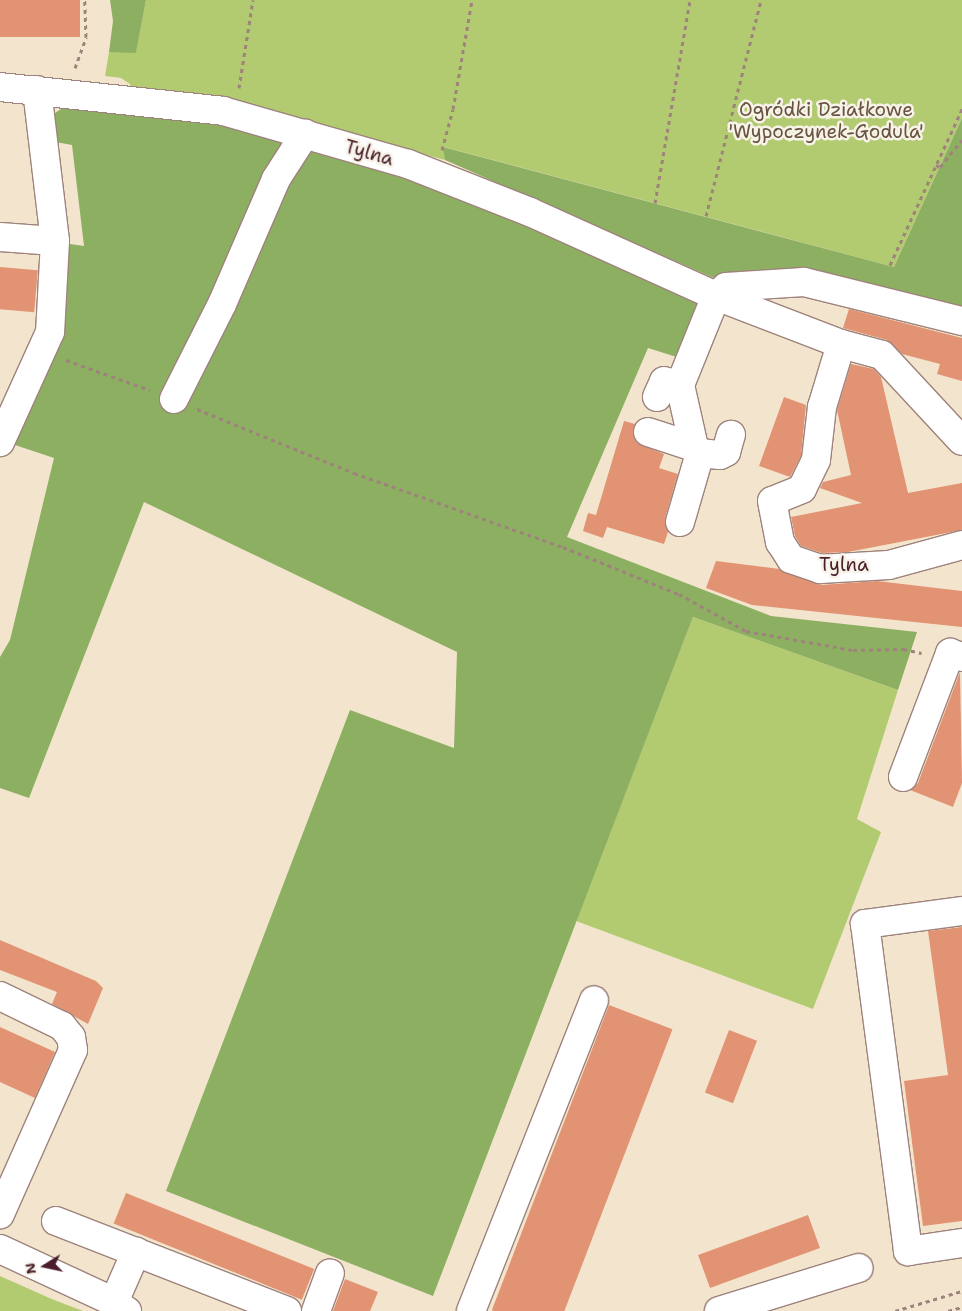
<!DOCTYPE html>
<html>
<head>
<meta charset="utf-8">
<style>
	body { margin:0 }
	#map { position:relative; width:962px; height:1311px; overflow:hidden; background:#f3e5cd; font-family:"Shantell Sans",sans-serif }
	div>[style] { position:absolute }
	.green>* { inset:0; background:#b2cb70 }
	.forest>* { inset:0; background:#8daf62 }
	.building>* { inset:0; background:#e29373; transform-origin:0 0 }
	.path>* { height:3px; margin-top:-1.5px; transform-origin:0; background:repeating-linear-gradient(90deg,#9e827c 0 4px,transparent 0 8px) }
	.roads { filter:drop-shadow(1px 0 #9e827c) drop-shadow(-1px 0 #9e827c) drop-shadow(0 1px #9e827c) drop-shadow(0 -1px #9e827c) }
	.minor>* { height:28px; margin:-14px; padding:0 14px; transform-origin:14px; border-radius:14px; background:#fff }
	span { translate:-50% -50%; white-space:nowrap; text-align:center; line-height:1.15; -webkit-text-stroke:5px #f7f3e8; paint-order:stroke }
	.park-label { font-size:19px; color:#695340 }
	.street-label { font-size:19px; color:#4a1f2b }
	.north { position:absolute; left:20px; top:1241px; width:50px; height:50px; -webkit-text-stroke:4px #f7f3e8; paint-order:stroke; rotate:260deg; font-size:14px; font-weight:700; line-height:20px; text-align:center; color:#4a1f2b }
	.north::after { content:''; display:block; margin:auto; width:18px; height:22px; background:#4a1f2b; clip-path:polygon(50% 0,100% 100%,50% 72%,0 100%) }
</style>
</head>
<body>
<div id="map">
	<div class="green">
		<i style="clip-path:polygon(146px 0,962px 0,962px 118px,894px 267px,444px 147px,445px 160px,236px 104px,131px 92px,130px 84px,121px 78px,105px 76px,109px 52px,136px 52px)"></i>
		<i style="clip-path:polygon(693px 617px,898px 690px,857px 819px,881px 832px,813px 1009px,576px 921px)"></i>
		<i style="clip-path:polygon(0 1276px,54px 1300px,83px 1311px,0 1311px)"></i>
	</div>
	<div class="forest">
		<i style="clip-path:polygon(110px 0,146px 0,136px 53px,109px 52px,113px 21px)"></i>
		<i style="clip-path:polygon(64px 107px,221px 122px,428px 180px,666px 277px,702px 306px,683px 359px,648px 348px,567px 537px,771px 616px,917px 632px,898px 690px,693px 617px,433px 1296px,166px 1191px,350px 710px,454px 748px,457px 652px,144px 502px,29px 798px,0 788px,0 657px,10px 640px,54px 458px,6px 442px,63px 243px,84px 246px,72px 145px,50px 141px,52px 115px)"></i>
		<i style="clip-path:polygon(962px 118px,962px 306px,817px 274px,734px 284px,714px 278px,445px 160px,443px 147px,894px 267px)"></i>
	</div>
	<div class="building">
		<i style="left:0;top:0;width:80px;height:37px"></i>
		<i style="left:0;top:267px;width:38px;height:42px;rotate:5deg"></i>
		<i style="clip-path:polygon(849px 309px,962px 338px,962px 381px,937px 374px,940px 364px,902px 354px,887px 340px,843px 328px)"></i>
		<i style="clip-path:polygon(851px 364px,874px 369px,881px 377px,908px 493px,962px 483px,962px 530px,848px 552px,822px 553px,801px 546px,795px 536px,791px 517px,862px 503px,820px 488px,823px 482px,851px 475px,837px 410px)"></i>
		<i style="clip-path:polygon(784px 397px,806px 405px,801px 456px,790px 477px,759px 466px)"></i>
		<i style="clip-path:polygon(624px 421px,635px 424px,633px 435px,637px 443px,664px 454px,659px 468px,678px 474px,665px 518px,668px 532px,664px 544px,607px 527px,603px 538px,583px 531px,588px 513px,596px 515px)"></i>
		<i style="clip-path:polygon(716px 561px,780px 569px,821px 585px,877px 581px,962px 591px,962px 627px,752px 605px,706px 588px)"></i>
		<i style="clip-path:polygon(960px 672px,962px 783px,953px 807px,910px 790px,918px 783px)"></i>
		<i style="clip-path:polygon(962px 927px,962px 1221px,923px 1226px,904px 1081px,948px 1075px,928px 931px)"></i>
		<i style="clip-path:polygon(0 940px,96px 981px,103px 988px,88px 1024px,52px 1004px,57px 992px,0 970px)"></i>
		<i style="left:609px;top:1005px;width:68px;height:327px;rotate:21deg"></i>
		<i style="clip-path:polygon(0 1027px,55px 1052px,35px 1098px,0 1082px)"></i>
		<i style="left:729px;top:1030px;width:30px;height:67px;rotate:21deg"></i>
		<i style="left:126px;top:1193px;width:203px;height:33px;rotate:22deg"></i>
		<i style="left:808px;top:1215px;width:35px;height:117px;rotate:70deg"></i>
		<i style="clip-path:polygon(345px 1279px,378px 1292px,370px 1311px,333px 1311px)"></i>
	</div>
	<div class="path">
		<i style="left:75px;top:68px;width:33px;rotate:-70deg"></i>
		<i style="left:86px;top:37px;width:37px;rotate:-92deg"></i>
		<i style="left:239px;top:88px;width:89px;rotate:-81deg"></i>
		<i style="left:442px;top:150px;width:42px;rotate:-75deg"></i>
		<i style="left:453px;top:109px;width:111px;rotate:-80.1deg"></i>
		<i style="left:936px;top:165px;width:4px;rotate:27deg"></i>
		<i style="left:940px;top:167px;width:35px;rotate:-51deg"></i>
		<i style="left:655px;top:203px;width:206px;rotate:-80.2deg"></i>
		<i style="left:706px;top:216px;width:223px;rotate:-75.7deg"></i>
		<i style="left:890px;top:265px;width:172px;rotate:-65.2deg"></i>
		<i style="left:66px;top:360px;width:89px;rotate:19.7deg"></i>
		<i style="left:197px;top:409px;width:170px;rotate:22.2deg"></i>
		<i style="left:354px;top:473px;width:222px;rotate:19.5deg"></i>
		<i style="left:563px;top:547px;width:125px;rotate:22.1deg"></i>
		<i style="left:679px;top:594px;width:77px;rotate:28.9deg"></i>
		<i style="left:746px;top:631px;width:109px;rotate:10.1deg"></i>
		<i style="left:853px;top:650px;width:50px;rotate:-1.1deg"></i>
		<i style="left:903px;top:649px;width:19px;rotate:12deg"></i>
		<i style="left:895px;top:1311px;width:70px;rotate:-16.6deg"></i>
		<i style="left:948px;top:1311px;width:15px;rotate:-16deg"></i>
	</div>
	<div class="roads">
		<div class="minor">
			<i style="left:0;top:87px;width:224px;rotate:6.1deg"></i>
			<i style="left:223px;top:111px;width:192px;rotate:16deg"></i>
			<i style="left:408px;top:164px;width:131px;rotate:21.5deg"></i>
			<i style="left:530px;top:212px;width:204px;rotate:24.3deg"></i>
			<i style="left:716px;top:296px;width:134px;rotate:21deg"></i>
			<i style="left:841px;top:344px;width:42px;rotate:15deg"></i>
			<i style="left:882px;top:355px;width:117px;rotate:47.1deg"></i>
			<i style="left:37px;top:90px;width:152px;rotate:83.2deg"></i>
			<i style="left:0;top:237px;width:55px;rotate:4.2deg"></i>
			<i style="left:55px;top:241px;width:91px;rotate:93.1deg"></i>
			<i style="left:50px;top:332px;width:121px;rotate:114.4deg"></i>
			<i style="left:841px;top:344px;width:66px;rotate:106.8deg"></i>
			<i style="left:822px;top:407px;width:53px;rotate:96.5deg"></i>
			<i style="left:816px;top:460px;width:32px;rotate:116deg"></i>
			<i style="left:802px;top:489px;width:32px;rotate:158deg"></i>
			<i style="left:772px;top:501px;width:42px;rotate:79deg"></i>
			<i style="left:780px;top:542px;width:20px;rotate:57deg"></i>
			<i style="left:791px;top:559px;width:31px;rotate:19deg"></i>
			<i style="left:820px;top:569px;width:69px;rotate:-3.3deg"></i>
			<i style="left:889px;top:565px;width:76px;rotate:-15.3deg"></i>
			<i style="left:657px;top:397px;width:17px;rotate:-66deg"></i>
			<i style="left:664px;top:381px;width:16px;rotate:14deg"></i>
			<i style="left:680px;top:385px;width:96px;rotate:-68deg"></i>
			<i style="left:716px;top:296px;width:13px;rotate:-42deg"></i>
			<i style="left:726px;top:287px;width:78px;rotate:-3.7deg"></i>
			<i style="left:804px;top:282px;width:163px;rotate:13.9deg"></i>
			<i style="left:174px;top:399px;width:106px;rotate:-63.2deg"></i>
			<i style="left:222px;top:304px;width:136px;rotate:-66.6deg"></i>
			<i style="left:276px;top:179px;width:54px;rotate:-57.2deg"></i>
			<i style="left:648px;top:432px;width:48px;rotate:18.1deg"></i>
			<i style="left:694px;top:447px;width:64px;rotate:-102.7deg"></i>
			<i style="left:700px;top:453px;width:20px;rotate:6deg"></i>
			<i style="left:720px;top:455px;width:7px;rotate:-27deg"></i>
			<i style="left:726px;top:452px;width:18px;rotate:-74deg"></i>
			<i style="left:680px;top:522px;width:72px;rotate:-73.8deg"></i>
			<i style="left:700px;top:453px;width:8px;rotate:-135deg"></i>
			<i style="left:903px;top:777px;width:133px;rotate:-69.2deg"></i>
			<i style="left:950px;top:653px;width:13px;rotate:18deg"></i>
			<i style="left:962px;top:911px;width:98px;rotate:172.4deg"></i>
			<i style="left:865px;top:924px;width:330px;rotate:82.5deg"></i>
			<i style="left:908px;top:1251px;width:55px;rotate:-8.4deg"></i>
			<i style="left:0;top:996px;width:69px;rotate:25.8deg"></i>
			<i style="left:62px;top:1026px;width:14px;rotate:51deg"></i>
			<i style="left:71px;top:1037px;width:13px;rotate:81deg"></i>
			<i style="left:73px;top:1050px;width:180px;rotate:114deg"></i>
			<i style="left:56px;top:1221px;width:248px;rotate:21.3deg"></i>
			<i style="left:0;top:1249px;width:126px;rotate:24.9deg"></i>
			<i style="left:114px;top:1302px;width:16px;rotate:35deg"></i>
			<i style="left:114px;top:1302px;width:55px;rotate:-66.3deg"></i>
			<i style="left:316px;top:1311px;width:40px;rotate:-69.8deg"></i>
			<i style="left:471px;top:1311px;width:334px;rotate:-68.4deg"></i>
			<i style="left:719px;top:1311px;width:146px;rotate:-17.1deg"></i>
		</div>
	</div>
	<div class="park-label">
		<span style="left:826px;top:121px">Ogródki Działkowe<br>'Wypoczynek-Godula'</span>
	</div>
	<div class="street-label">
		<span style="left:369px;top:153px;rotate:16deg">Tylna</span>
		<span style="left:844px;top:565px">Tylna</span>
	</div>
	<div class="north">N</div>
</div>
</body>
</html>
